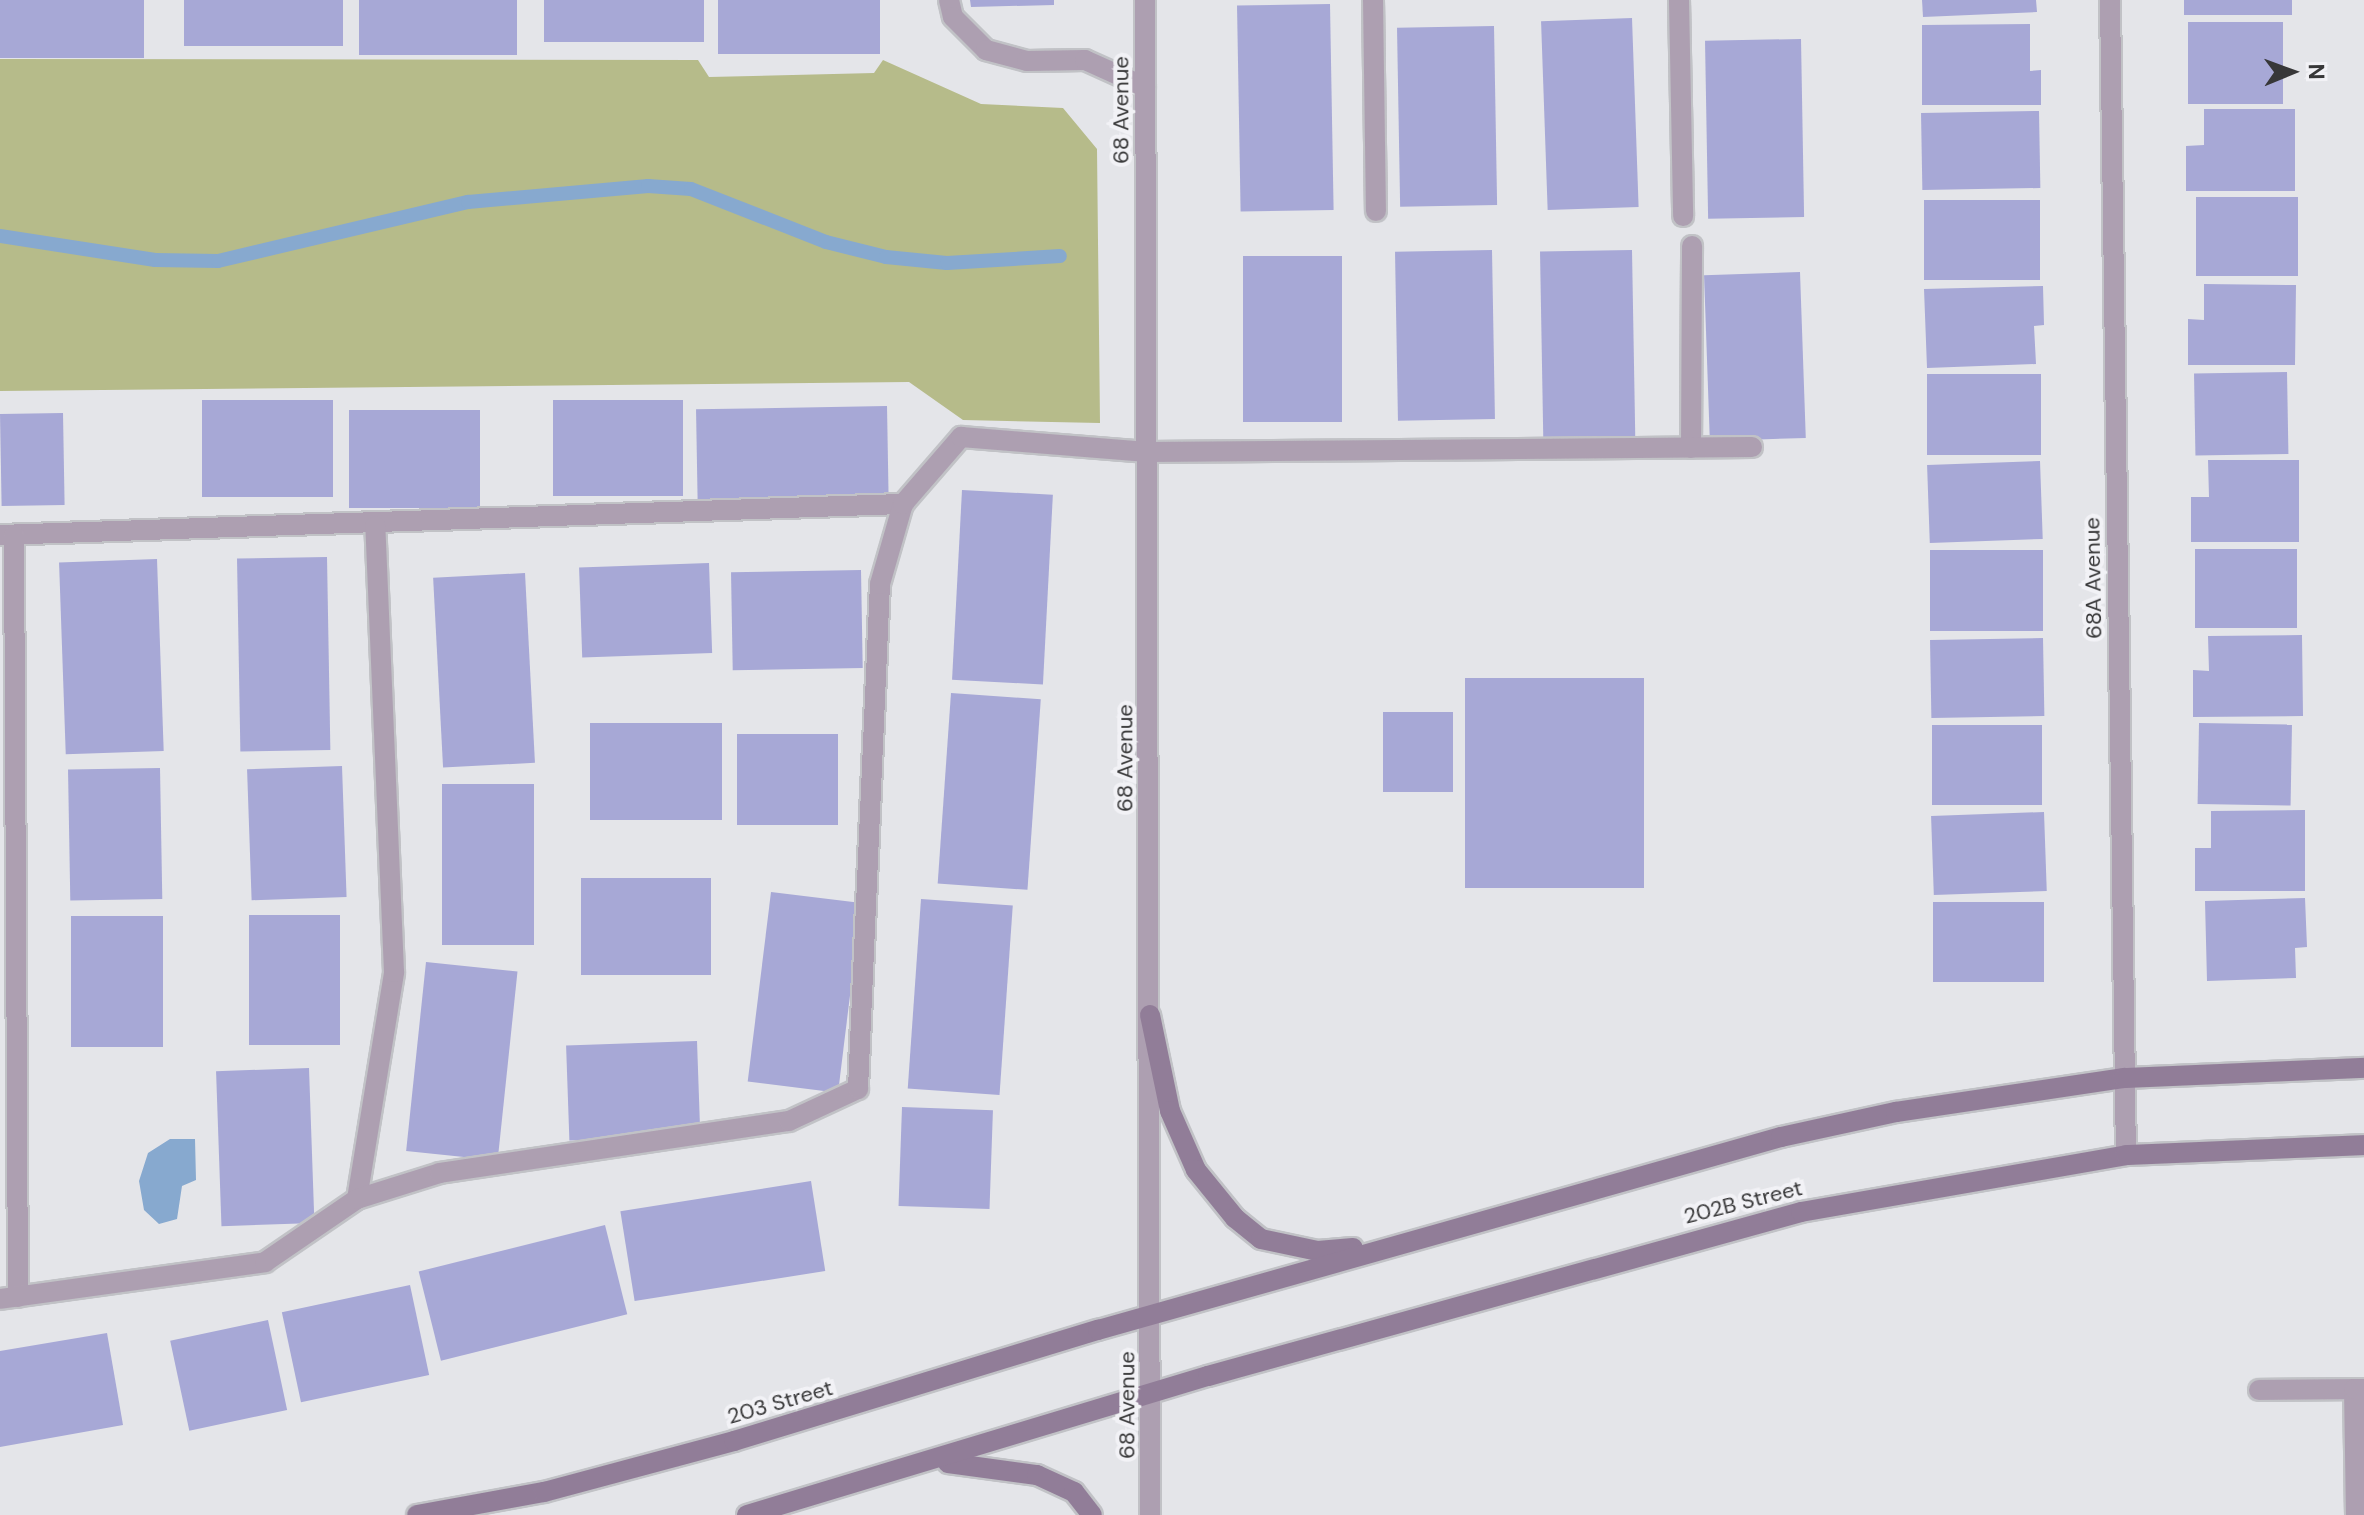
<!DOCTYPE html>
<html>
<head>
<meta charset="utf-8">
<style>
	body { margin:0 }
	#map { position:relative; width:2364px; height:1515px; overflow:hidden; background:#e4e5e9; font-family:"DM Sans",sans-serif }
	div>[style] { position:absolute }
	.forest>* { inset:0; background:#b6bb8a }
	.water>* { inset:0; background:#87a9cf }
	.stream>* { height:14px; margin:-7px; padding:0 7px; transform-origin:7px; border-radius:7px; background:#87a9cf }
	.building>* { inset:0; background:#a7a8d6; transform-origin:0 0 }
	.roads { filter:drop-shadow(2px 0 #c1c2c6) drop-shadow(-2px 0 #c1c2c6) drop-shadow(0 2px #c1c2c6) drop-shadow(0 -2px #c1c2c6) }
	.service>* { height:20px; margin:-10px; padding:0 10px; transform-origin:10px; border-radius:10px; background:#ad9fb1 }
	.minor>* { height:20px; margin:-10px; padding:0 10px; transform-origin:10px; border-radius:10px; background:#ad9fb1 }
	.tertiary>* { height:20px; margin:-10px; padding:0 10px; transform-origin:10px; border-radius:10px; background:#ad9fb1 }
	.secondary>* { height:20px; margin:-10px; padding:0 10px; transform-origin:10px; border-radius:10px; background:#917d98 }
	span { translate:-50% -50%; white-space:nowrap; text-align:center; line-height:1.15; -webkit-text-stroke:8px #f2f2f6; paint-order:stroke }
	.street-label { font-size:22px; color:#373738 }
	.north { position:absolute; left:2252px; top:32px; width:80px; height:80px; -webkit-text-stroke:6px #f2f2f6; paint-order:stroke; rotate:89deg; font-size:22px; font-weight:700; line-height:32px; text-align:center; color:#373738 }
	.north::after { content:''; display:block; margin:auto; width:28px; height:36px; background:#373738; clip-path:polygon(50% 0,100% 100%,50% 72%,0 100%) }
</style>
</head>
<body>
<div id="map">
	<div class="forest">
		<i style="clip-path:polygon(0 59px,698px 60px,709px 77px,874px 73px,883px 60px,981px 104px,1063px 108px,1097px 149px,1100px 423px,963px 420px,909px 382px,0 391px)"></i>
	</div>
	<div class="water">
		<i style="clip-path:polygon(170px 1139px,195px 1139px,196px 1180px,182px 1186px,177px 1219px,159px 1224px,144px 1210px,139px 1181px,148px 1153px)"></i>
	</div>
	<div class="stream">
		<i style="left:0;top:236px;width:157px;rotate:8.8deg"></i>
		<i style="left:155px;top:260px;width:63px;rotate:0.9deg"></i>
		<i style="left:218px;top:261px;width:257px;rotate:-13.3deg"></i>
		<i style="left:468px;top:202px;width:181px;rotate:-5.1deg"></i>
		<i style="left:648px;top:186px;width:43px;rotate:4deg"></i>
		<i style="left:691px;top:189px;width:145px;rotate:21.4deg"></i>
		<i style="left:826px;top:242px;width:62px;rotate:14deg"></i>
		<i style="left:886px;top:257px;width:61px;rotate:5.6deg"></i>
		<i style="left:947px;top:263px;width:113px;rotate:-3.5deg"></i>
	</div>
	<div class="building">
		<i style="left:0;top:0;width:144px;height:58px"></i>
		<i style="left:184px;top:0;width:159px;height:46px"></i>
		<i style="left:359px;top:0;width:158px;height:55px"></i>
		<i style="left:544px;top:0;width:160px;height:42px"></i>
		<i style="left:718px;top:0;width:162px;height:54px"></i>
		<i style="clip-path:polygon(970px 0,1054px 0,1054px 5px,971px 7px)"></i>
		<i style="clip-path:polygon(1922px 0,2036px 0,2037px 12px,1923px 17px)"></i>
		<i style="left:2184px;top:0;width:108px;height:15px"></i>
		<i style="left:1330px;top:4px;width:206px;height:93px;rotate:89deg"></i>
		<i style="left:1632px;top:18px;width:189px;height:91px;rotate:88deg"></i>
		<i style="left:2188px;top:22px;width:95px;height:82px"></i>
		<i style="clip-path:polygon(2030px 24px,2030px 71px,2041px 70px,2041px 105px,1922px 105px,1922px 25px)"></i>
		<i style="left:1494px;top:26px;width:179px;height:97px;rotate:89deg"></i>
		<i style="left:1801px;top:39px;width:178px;height:96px;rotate:89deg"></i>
		<i style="clip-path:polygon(2204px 109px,2295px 109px,2295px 191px,2186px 191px,2186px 146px,2204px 145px)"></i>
		<i style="left:2039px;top:111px;width:77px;height:118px;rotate:89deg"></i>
		<i style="left:2196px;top:197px;width:102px;height:79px"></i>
		<i style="left:1924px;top:200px;width:116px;height:80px"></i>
		<i style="left:1492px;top:250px;width:169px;height:97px;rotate:89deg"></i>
		<i style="left:1632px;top:250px;width:187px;height:92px;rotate:89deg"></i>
		<i style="left:1243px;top:256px;width:99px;height:166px"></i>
		<i style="left:1800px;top:272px;width:166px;height:96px;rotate:88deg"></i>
		<i style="clip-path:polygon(2204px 284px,2296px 285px,2295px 365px,2188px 365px,2188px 319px,2204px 320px)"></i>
		<i style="clip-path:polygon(2043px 286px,2044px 325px,2034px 326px,2036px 364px,1927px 368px,1924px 289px)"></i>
		<i style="left:2287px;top:372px;width:82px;height:93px;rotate:89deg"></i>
		<i style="left:2041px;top:374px;width:81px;height:114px;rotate:90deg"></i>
		<i style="left:202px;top:400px;width:131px;height:97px"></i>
		<i style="left:553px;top:400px;width:130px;height:96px"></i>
		<i style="left:887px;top:406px;width:98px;height:191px;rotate:89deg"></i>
		<i style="left:480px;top:410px;width:98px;height:131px;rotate:90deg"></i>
		<i style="left:63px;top:413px;width:92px;height:63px;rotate:89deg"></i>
		<i style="clip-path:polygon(2208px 460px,2299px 460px,2299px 542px,2191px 542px,2191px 497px,2209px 497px)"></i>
		<i style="left:2040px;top:461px;width:78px;height:113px;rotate:88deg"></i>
		<i style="left:962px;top:490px;width:91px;height:190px;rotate:3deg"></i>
		<i style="left:2195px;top:549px;width:102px;height:79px"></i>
		<i style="left:1930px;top:550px;width:113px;height:81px"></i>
		<i style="left:327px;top:557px;width:193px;height:90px;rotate:89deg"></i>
		<i style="left:157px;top:559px;width:192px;height:98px;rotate:88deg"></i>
		<i style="left:709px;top:563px;width:90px;height:130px;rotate:88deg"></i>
		<i style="left:861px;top:570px;width:98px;height:130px;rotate:89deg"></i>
		<i style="left:525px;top:573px;width:190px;height:92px;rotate:87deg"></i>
		<i style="clip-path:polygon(2302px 635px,2303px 716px,2193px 717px,2193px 670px,2209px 671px,2208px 636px)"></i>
		<i style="left:2043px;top:638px;width:78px;height:113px;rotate:89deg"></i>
		<i style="left:1465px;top:678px;width:179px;height:210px"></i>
		<i style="left:951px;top:693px;width:90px;height:191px;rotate:4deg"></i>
		<i style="left:1383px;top:712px;width:70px;height:80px"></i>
		<i style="left:590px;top:723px;width:132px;height:97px"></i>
		<i style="left:2199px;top:723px;width:93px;height:81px;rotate:1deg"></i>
		<i style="left:1932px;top:725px;width:110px;height:80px"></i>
		<i style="left:838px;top:734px;width:91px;height:101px;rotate:90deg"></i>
		<i style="left:342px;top:766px;width:131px;height:95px;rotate:88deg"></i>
		<i style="left:160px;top:768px;width:131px;height:92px;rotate:89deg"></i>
		<i style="left:442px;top:784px;width:92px;height:161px"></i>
		<i style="clip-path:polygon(2305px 810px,2305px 891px,2195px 891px,2195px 848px,2211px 848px,2211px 811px)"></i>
		<i style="left:2044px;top:812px;width:79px;height:113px;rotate:88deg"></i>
		<i style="left:581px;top:878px;width:130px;height:97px"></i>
		<i style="left:771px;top:892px;width:91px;height:191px;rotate:7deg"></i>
		<i style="clip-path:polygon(2305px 898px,2307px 947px,2295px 948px,2296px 978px,2207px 981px,2205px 901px)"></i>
		<i style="left:921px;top:899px;width:92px;height:190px;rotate:4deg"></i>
		<i style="left:1933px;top:902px;width:111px;height:80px"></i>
		<i style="left:249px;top:915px;width:91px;height:130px"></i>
		<i style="left:71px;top:916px;width:92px;height:131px"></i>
		<i style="left:426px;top:962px;width:92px;height:190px;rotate:6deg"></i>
		<i style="left:697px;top:1041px;width:95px;height:131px;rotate:88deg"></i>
		<i style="left:309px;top:1068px;width:155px;height:93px;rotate:88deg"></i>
		<i style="left:902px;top:1107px;width:91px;height:99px;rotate:2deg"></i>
		<i style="left:811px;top:1181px;width:91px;height:193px;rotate:81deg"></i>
		<i style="left:605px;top:1225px;width:92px;height:192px;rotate:76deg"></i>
		<i style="left:410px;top:1285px;width:92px;height:131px;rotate:78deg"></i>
		<i style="left:268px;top:1320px;width:92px;height:100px;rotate:78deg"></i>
		<i style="clip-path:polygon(107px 1333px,123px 1425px,0 1447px,0 1351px)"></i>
	</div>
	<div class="roads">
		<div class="service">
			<i style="left:949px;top:0;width:17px;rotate:77deg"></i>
			<i style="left:953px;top:17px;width:47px;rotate:45deg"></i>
			<i style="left:986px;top:50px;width:42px;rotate:15deg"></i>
			<i style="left:1027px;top:61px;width:58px;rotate:-1deg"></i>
			<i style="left:1085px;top:60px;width:66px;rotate:24.2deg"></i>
			<i style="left:1373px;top:0;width:211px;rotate:89.2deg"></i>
			<i style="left:1679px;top:0;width:216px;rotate:88.9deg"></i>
			<i style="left:1691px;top:448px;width:202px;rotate:-89.7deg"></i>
			<i style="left:0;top:535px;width:904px;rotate:-1.97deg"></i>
			<i style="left:14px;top:535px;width:762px;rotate:89.7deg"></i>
			<i style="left:357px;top:1199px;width:230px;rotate:-80.7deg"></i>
			<i style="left:394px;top:972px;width:446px;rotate:-92.4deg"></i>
			<i style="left:0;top:1299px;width:268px;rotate:-7.9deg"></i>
			<i style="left:265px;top:1262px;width:112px;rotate:-34.4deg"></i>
			<i style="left:357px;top:1199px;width:87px;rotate:-17.4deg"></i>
			<i style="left:440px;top:1173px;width:353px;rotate:-8.5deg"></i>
			<i style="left:789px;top:1121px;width:76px;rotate:-24.9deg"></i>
			<i style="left:858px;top:1089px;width:505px;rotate:-87.51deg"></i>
			<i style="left:880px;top:584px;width:83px;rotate:-74deg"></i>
			<i style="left:903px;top:504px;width:89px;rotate:-49.1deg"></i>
			<i style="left:961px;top:437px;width:187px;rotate:4.6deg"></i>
			<i style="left:1147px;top:452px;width:605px;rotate:-0.47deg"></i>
		</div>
		<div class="minor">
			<i style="left:2110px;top:0;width:1155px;rotate:89.21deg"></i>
			<i style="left:2259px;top:1390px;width:95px;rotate:-0.6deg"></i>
			<i style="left:2356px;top:1515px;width:126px;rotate:-90.9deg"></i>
			<i style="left:2354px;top:1389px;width:10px"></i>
		</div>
		<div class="tertiary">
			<i style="left:1145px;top:0;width:1515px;rotate:89.81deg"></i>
		</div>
		<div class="secondary">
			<i style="left:1150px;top:1015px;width:98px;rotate:78.2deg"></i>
			<i style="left:1170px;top:1111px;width:64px;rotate:66.2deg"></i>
			<i style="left:1196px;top:1170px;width:62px;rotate:50.9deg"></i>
			<i style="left:1235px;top:1218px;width:33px;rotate:39deg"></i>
			<i style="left:1261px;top:1239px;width:58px;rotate:11.9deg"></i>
			<i style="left:1318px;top:1251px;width:35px;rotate:-5deg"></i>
			<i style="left:948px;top:1463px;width:90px;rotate:7.7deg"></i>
			<i style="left:1037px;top:1475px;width:41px;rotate:24.7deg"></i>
			<i style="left:1074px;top:1492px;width:29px;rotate:52deg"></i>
			<i style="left:417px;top:1515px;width:129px;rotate:-10.3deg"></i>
			<i style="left:544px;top:1492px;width:197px;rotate:-15deg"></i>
			<i style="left:734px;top:1441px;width:381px;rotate:-17deg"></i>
			<i style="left:1098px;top:1330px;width:710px;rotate:-15.78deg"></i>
			<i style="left:1781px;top:1137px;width:118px;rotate:-12.3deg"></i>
			<i style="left:1896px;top:1112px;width:231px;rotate:-8.5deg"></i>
			<i style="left:2124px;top:1078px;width:240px;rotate:-2.4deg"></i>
			<i style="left:747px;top:1515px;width:481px;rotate:-16.8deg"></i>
			<i style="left:1208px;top:1376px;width:615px;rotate:-15.46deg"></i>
			<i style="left:1801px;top:1212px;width:330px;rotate:-9.9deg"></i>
			<i style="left:2126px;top:1155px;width:238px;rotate:-2.4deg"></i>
		</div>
	</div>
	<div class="street-label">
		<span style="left:1121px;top:110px;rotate:-90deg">68 Avenue</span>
		<span style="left:2093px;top:578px;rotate:-91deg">68A Avenue</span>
		<span style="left:1125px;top:758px;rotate:-90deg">68 Avenue</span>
		<span style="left:1743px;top:1202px;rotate:-14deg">202B Street</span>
		<span style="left:780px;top:1402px;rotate:-16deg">203 Street</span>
		<span style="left:1127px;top:1405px;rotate:-90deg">68 Avenue</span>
	</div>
	<div class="north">N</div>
</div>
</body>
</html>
